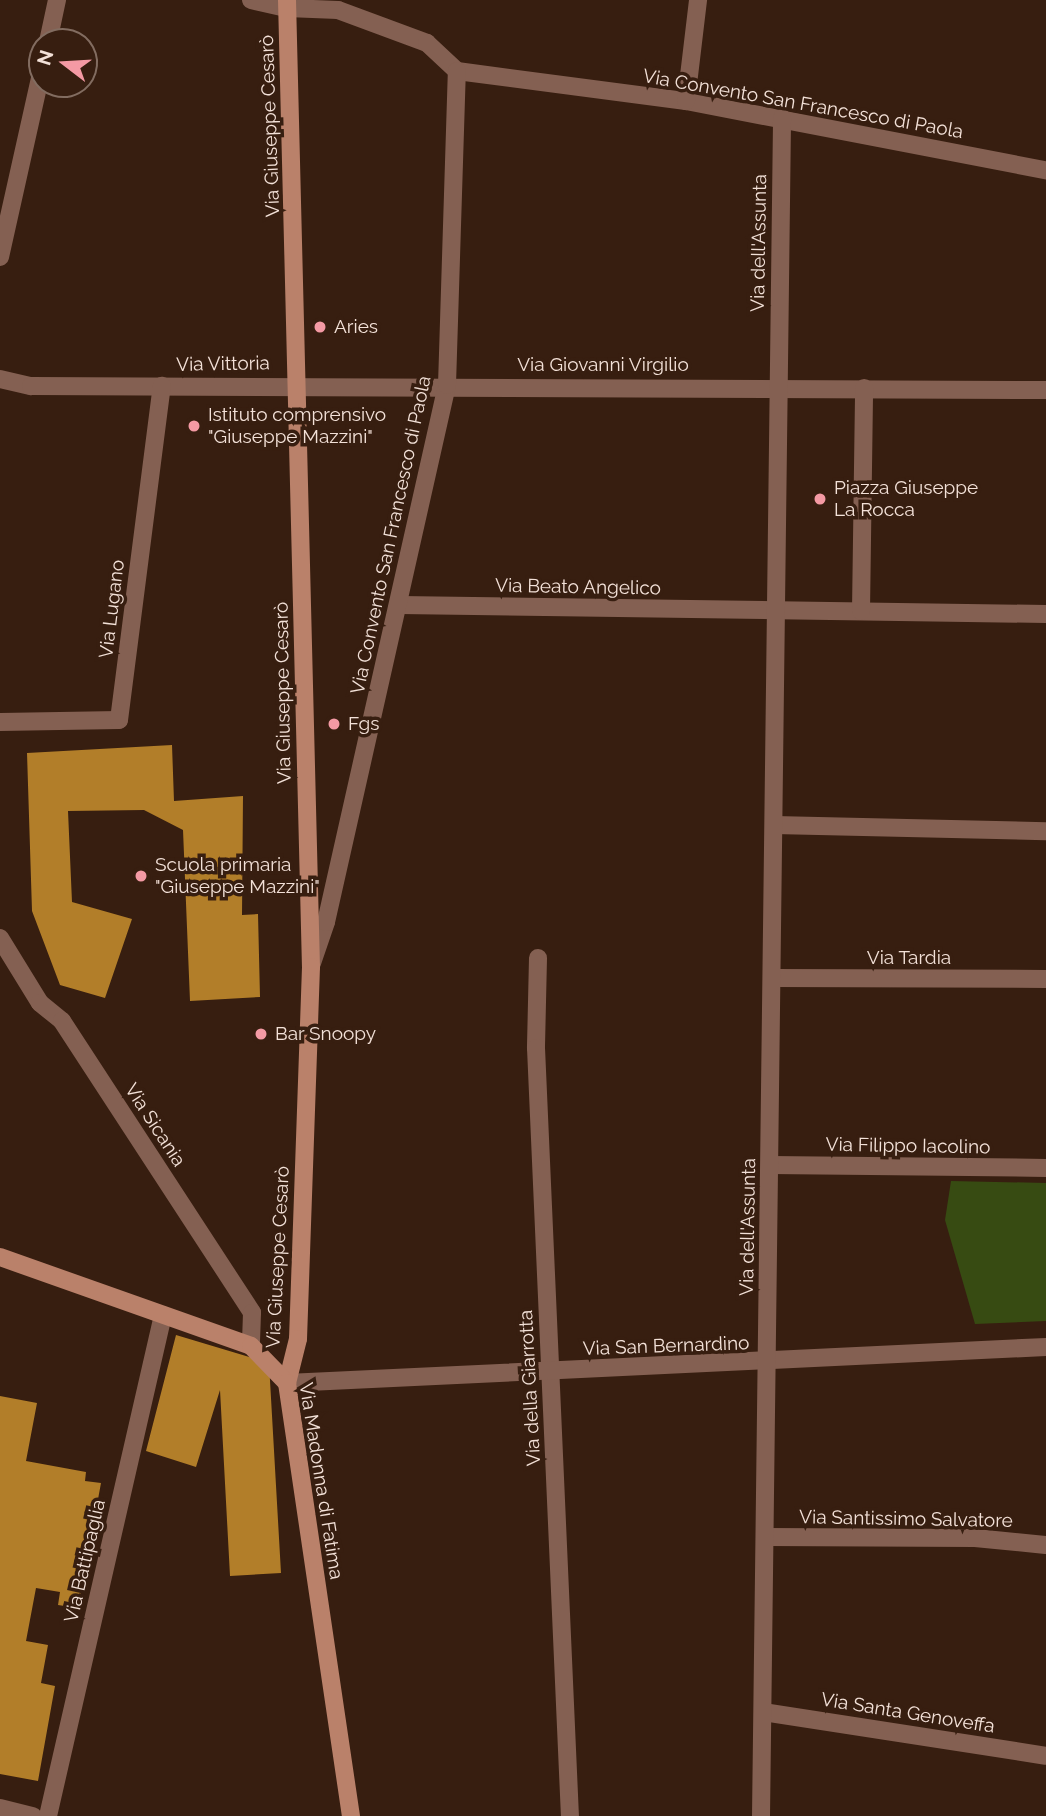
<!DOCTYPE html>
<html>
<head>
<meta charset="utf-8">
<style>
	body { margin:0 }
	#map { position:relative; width:1046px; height:1816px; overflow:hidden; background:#371e10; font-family:Raleway,sans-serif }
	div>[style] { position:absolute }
	.green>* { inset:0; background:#374b12 }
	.building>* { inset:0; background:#b27e29 }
	.street>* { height:18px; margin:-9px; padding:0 9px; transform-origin:9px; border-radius:9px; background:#846052 }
	.secondary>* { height:18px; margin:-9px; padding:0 9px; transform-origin:9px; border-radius:9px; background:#ba816a }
	.dots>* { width:19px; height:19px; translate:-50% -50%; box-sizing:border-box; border:4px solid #371e10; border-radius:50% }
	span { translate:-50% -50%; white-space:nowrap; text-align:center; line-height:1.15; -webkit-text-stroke:7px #371e10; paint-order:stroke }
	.street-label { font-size:19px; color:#f3e1d8 }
	.poi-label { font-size:19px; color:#f3e1d8 }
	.left { translate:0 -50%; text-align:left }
	.north { position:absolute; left:28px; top:28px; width:70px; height:70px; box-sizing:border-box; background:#371e10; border:2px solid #826c60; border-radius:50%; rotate:287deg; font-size:19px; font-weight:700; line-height:28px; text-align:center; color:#f3e1d8 }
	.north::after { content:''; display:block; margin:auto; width:24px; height:32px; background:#f49aa4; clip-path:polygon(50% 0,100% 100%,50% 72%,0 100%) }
</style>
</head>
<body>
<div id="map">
	<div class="green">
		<i style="clip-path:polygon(951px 1181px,1046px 1183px,1046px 1321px,975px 1324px,945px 1220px)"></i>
	</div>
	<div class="building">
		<i style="clip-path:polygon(172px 745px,174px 801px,243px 796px,242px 915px,258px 914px,260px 997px,190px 1001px,183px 830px,144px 810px,68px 811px,72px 902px,132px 919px,105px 998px,60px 985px,32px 911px,27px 753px)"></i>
		<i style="clip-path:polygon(176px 1335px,269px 1363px,281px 1573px,230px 1576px,220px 1390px,196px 1467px,146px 1451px)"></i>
		<i style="clip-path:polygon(0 1396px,37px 1403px,26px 1461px,86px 1472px,85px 1481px,101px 1483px,78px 1608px,58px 1605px,60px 1592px,36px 1588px,26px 1641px,48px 1645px,41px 1683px,55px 1686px,38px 1781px,0 1774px)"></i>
	</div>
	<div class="street">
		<i style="left:251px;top:0;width:37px;rotate:13deg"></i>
		<i style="left:287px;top:8px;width:51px;rotate:2.2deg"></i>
		<i style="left:338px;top:10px;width:95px;rotate:20.3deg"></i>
		<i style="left:427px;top:43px;width:41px;rotate:43deg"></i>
		<i style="left:48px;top:42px;width:43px;rotate:-77.9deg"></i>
		<i style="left:457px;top:71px;width:231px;rotate:7.5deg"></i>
		<i style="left:686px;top:101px;width:367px;rotate:10.9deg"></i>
		<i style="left:686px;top:101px;width:102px;rotate:-83.2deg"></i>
		<i style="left:0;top:257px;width:193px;rotate:-77.4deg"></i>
		<i style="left:0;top:379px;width:32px;rotate:13deg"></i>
		<i style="left:31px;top:386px;width:1015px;rotate:0.23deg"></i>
		<i style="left:400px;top:605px;width:646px;rotate:0.8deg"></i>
		<i style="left:861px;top:611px;width:223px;rotate:-89.2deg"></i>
		<i style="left:0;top:722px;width:119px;rotate:-1deg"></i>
		<i style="left:119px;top:720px;width:337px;rotate:-82.7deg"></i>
		<i style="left:774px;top:825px;width:272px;rotate:1.3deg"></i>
		<i style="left:0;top:938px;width:76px;rotate:58.4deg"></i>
		<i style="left:40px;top:1003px;width:28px;rotate:39deg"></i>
		<i style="left:62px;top:1021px;width:348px;rotate:56.9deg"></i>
		<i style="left:252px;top:1313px;width:33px;rotate:92deg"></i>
		<i style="left:538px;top:958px;width:90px;rotate:91.3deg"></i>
		<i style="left:536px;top:1048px;width:769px;rotate:87.47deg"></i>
		<i style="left:312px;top:963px;width:43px;rotate:-71.1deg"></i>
		<i style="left:326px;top:922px;width:550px;rotate:-77.3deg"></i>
		<i style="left:447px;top:385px;width:314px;rotate:-88.2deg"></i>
		<i style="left:772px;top:978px;width:274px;rotate:0.2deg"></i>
		<i style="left:770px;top:1165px;width:276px;rotate:0.6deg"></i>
		<i style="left:287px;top:1383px;width:760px;rotate:-2.72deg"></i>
		<i style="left:766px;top:1537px;width:209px;rotate:0.3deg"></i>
		<i style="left:975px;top:1538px;width:71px;rotate:5.6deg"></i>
		<i style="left:763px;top:1712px;width:286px;rotate:8.8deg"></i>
		<i style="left:0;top:1808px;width:34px;rotate:14deg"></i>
		<i style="left:48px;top:1816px;width:514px;rotate:-77.07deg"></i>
		<i style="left:761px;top:1816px;width:1698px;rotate:-89.29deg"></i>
	</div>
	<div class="secondary">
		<i style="left:287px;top:0;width:967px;rotate:88.58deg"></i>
		<i style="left:311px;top:967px;width:372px;rotate:92deg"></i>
		<i style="left:298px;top:1339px;width:45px;rotate:104deg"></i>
		<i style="left:0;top:1257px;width:266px;rotate:19.5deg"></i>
		<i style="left:251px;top:1346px;width:52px;rotate:45.8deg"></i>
		<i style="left:287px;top:1383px;width:438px;rotate:81.6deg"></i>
	</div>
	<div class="dots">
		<i style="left:320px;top:327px;background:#f49aa4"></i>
		<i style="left:194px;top:426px;background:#f49aa4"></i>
		<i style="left:820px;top:499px;background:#f49aa4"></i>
		<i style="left:334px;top:724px;background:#f49aa4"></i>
		<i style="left:141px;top:876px;background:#f49aa4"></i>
		<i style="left:261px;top:1034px;background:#f49aa4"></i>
	</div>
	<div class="street-label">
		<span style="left:803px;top:104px;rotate:10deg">Via Convento San Francesco di Paola</span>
		<span style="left:270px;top:126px;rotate:-92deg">Via Giuseppe Cesarò</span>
		<span style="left:759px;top:243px;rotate:-89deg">Via dell'Assunta</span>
		<span style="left:223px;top:364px;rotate:-1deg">Via Vittoria</span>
		<span style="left:603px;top:365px">Via Giovanni Virgilio</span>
		<span style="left:391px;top:535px;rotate:-78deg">Via Convento San Francesco di Paola</span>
		<span style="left:578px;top:587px;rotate:1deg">Via Beato Angelico</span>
		<span style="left:112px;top:609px;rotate:-83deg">Via Lugano</span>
		<span style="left:283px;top:693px;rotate:-91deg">Via Giuseppe Cesarò</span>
		<span style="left:909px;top:958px">Via Tardia</span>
		<span style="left:155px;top:1125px;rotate:57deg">Via Sicania</span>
		<span style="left:908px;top:1146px;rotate:1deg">Via Filippo Iacolino</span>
		<span style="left:748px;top:1227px;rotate:-89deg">Via dell'Assunta</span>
		<span style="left:278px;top:1257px;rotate:-87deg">Via Giuseppe Cesarò</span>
		<span style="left:666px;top:1346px;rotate:-2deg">Via San Bernardino</span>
		<span style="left:530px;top:1388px;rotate:-93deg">Via della Giarrotta</span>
		<span style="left:321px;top:1481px;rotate:81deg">Via Madonna di Fatima</span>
		<span style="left:906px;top:1519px;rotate:1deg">Via Santissimo Salvatore</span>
		<span style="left:85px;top:1561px;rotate:-77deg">Via Battipaglia</span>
		<span style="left:908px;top:1713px;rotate:9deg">Via Santa Genoveffa</span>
	</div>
	<div class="poi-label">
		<span class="left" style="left:334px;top:327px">Aries</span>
		<span class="left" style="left:208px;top:426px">Istituto comprensivo<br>"Giuseppe Mazzini"</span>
		<span class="left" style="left:834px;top:499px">Piazza Giuseppe<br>La Rocca</span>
		<span class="left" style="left:348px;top:724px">Fgs</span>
		<span class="left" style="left:155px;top:876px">Scuola primaria<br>"Giuseppe Mazzini"</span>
		<span class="left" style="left:275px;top:1034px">Bar Snoopy</span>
	</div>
	<div class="north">N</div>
</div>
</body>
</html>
